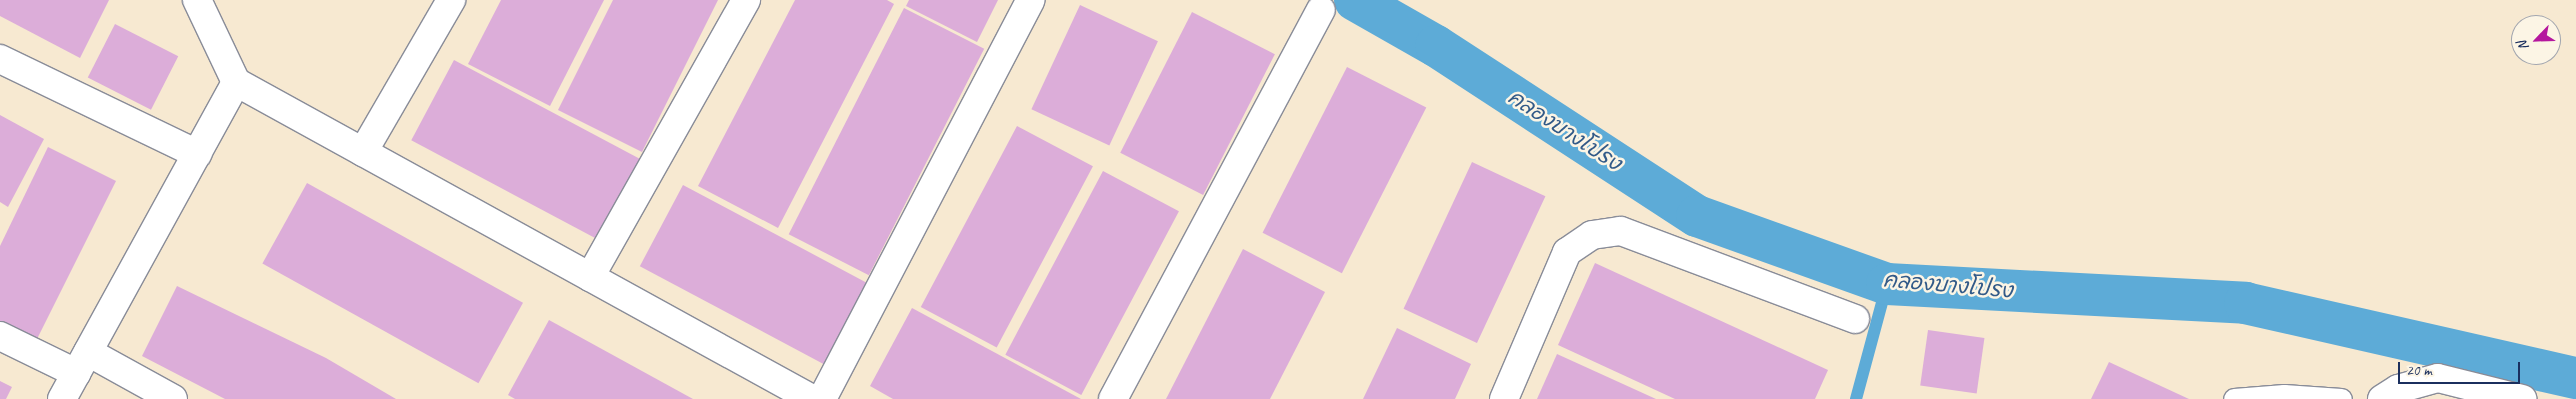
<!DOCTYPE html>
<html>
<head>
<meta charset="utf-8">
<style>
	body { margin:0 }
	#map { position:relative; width:2576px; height:399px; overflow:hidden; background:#f7e9d1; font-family:Caveat,"Playpen Sans Thai",sans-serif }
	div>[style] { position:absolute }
	.stream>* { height:12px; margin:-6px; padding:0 6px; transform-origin:6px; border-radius:6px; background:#5dabd7 }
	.canal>* { height:42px; margin:-21px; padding:0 21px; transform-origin:21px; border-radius:21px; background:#5dabd7 }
	.building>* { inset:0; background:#dcadd9; transform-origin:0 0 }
	.roads { filter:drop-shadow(1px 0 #898c98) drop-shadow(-1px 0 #898c98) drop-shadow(0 1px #898c98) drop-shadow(0 -1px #898c98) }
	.lane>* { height:21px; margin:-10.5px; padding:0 10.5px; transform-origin:10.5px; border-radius:10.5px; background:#fff }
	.street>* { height:28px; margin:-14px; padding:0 14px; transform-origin:14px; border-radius:14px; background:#fff }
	span { translate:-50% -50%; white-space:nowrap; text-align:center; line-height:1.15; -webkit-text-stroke:5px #fcf5e5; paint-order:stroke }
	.water-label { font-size:21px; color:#325a88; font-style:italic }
	.north { position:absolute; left:2511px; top:15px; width:50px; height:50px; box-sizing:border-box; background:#fcf5e5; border:1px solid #a2a6af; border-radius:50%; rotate:246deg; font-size:14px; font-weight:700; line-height:20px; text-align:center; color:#1b2f5e }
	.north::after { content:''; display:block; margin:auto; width:18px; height:22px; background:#b5179e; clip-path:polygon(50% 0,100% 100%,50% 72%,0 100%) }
	.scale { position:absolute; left:2398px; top:362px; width:122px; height:22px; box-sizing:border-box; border:2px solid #1b2f5e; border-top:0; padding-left:6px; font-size:15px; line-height:18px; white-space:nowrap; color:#1b2f5e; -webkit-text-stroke:4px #fcf5e5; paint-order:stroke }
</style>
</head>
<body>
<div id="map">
	<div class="stream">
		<i style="left:1856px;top:399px;width:119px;rotate:-74.9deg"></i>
	</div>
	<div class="canal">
		<i style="left:1355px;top:0;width:93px;rotate:29.6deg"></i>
		<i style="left:1436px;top:46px;width:311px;rotate:33.1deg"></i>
		<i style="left:1697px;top:216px;width:202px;rotate:19.7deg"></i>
		<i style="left:1887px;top:284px;width:359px;rotate:3deg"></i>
		<i style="left:2245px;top:303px;width:339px;rotate:12.8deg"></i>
	</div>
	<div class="building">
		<i style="clip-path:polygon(0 0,109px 0,80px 58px,0 16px)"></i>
		<i style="clip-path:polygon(501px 0,604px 0,550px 106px,468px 64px)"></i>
		<i style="clip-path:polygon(613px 0,718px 0,642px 152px,558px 110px)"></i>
		<i style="clip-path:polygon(795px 0,887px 0,894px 4px,778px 228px,698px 186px)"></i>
		<i style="clip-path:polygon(909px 0,998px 0,977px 42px,906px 6px)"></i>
		<i style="left:1080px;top:5px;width:86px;height:115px;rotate:25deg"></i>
		<i style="left:904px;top:8px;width:90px;height:254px;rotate:27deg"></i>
		<i style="left:1192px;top:12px;width:93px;height:158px;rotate:27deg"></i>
		<i style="left:115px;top:24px;width:71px;height:60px;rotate:27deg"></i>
		<i style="left:454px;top:60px;width:214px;height:91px;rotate:28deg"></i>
		<i style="left:1347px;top:67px;width:89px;height:186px;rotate:27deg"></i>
		<i style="clip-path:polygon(0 115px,44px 139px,8px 207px,0 202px)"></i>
		<i style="left:1017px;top:126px;width:86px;height:205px;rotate:28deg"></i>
		<i style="clip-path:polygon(48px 147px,116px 181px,35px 343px,0 324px,0 246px)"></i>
		<i style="left:1472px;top:162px;width:81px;height:162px;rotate:25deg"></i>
		<i style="left:1103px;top:171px;width:86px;height:208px;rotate:28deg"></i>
		<i style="left:307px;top:183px;width:247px;height:92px;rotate:29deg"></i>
		<i style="left:683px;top:185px;width:208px;height:92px;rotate:28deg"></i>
		<i style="clip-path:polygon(1243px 249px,1325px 292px,1270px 399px,1166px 399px)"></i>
		<i style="clip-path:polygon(1595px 263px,1828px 370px,1815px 399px,1675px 399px,1558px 345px)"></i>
		<i style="clip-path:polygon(177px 286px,326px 358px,396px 399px,225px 399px,142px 356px)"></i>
		<i style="clip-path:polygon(912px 308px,1081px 399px,893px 399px,870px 386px)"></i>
		<i style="clip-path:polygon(549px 320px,693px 399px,515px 399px,508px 395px)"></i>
		<i style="clip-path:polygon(1397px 328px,1471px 364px,1455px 399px,1363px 399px)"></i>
		<i style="left:1928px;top:330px;width:57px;height:56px;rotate:8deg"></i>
		<i style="clip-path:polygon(1557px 354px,1656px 399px,1537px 399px)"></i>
		<i style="clip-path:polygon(2109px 362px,2189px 399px,2091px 399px)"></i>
		<i style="clip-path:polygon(0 381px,12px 387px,6px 399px,0 399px)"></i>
	</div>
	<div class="roads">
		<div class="lane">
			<i style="left:2234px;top:399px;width:50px;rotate:-4.6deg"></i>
			<i style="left:2284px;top:395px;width:57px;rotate:4deg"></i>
		</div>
		<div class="street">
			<i style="left:0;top:59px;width:219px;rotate:25.7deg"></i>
			<i style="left:236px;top:82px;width:657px;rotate:28.83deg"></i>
			<i style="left:363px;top:152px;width:176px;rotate:-59.9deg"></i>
			<i style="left:590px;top:277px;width:318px;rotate:-60.6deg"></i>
			<i style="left:0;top:336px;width:85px;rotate:26deg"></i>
			<i style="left:88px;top:352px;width:97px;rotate:28.9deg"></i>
			<i style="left:62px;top:399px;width:362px;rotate:-61.2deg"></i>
			<i style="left:236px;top:82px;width:91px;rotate:-115.4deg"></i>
			<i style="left:822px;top:399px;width:450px;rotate:-62.4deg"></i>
			<i style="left:1113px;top:399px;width:441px;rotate:-61.9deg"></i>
			<i style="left:1504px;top:399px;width:160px;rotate:-66.8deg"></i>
			<i style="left:1567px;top:252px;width:30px;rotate:-34deg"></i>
			<i style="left:1592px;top:235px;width:29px;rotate:-8deg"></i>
			<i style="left:1621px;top:231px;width:250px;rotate:20.6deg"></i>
			<i style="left:2382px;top:399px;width:19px;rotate:-32deg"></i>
			<i style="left:2398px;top:389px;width:41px;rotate:-15.4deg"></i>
			<i style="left:2438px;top:378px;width:87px;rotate:14deg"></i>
		</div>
	</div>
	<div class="water-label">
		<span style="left:1565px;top:130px;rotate:33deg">คลองบางโปรง</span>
		<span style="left:1948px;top:285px;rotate:5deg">คลองบางโปรง</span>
	</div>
	<div class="north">N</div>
	<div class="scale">20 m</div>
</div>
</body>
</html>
